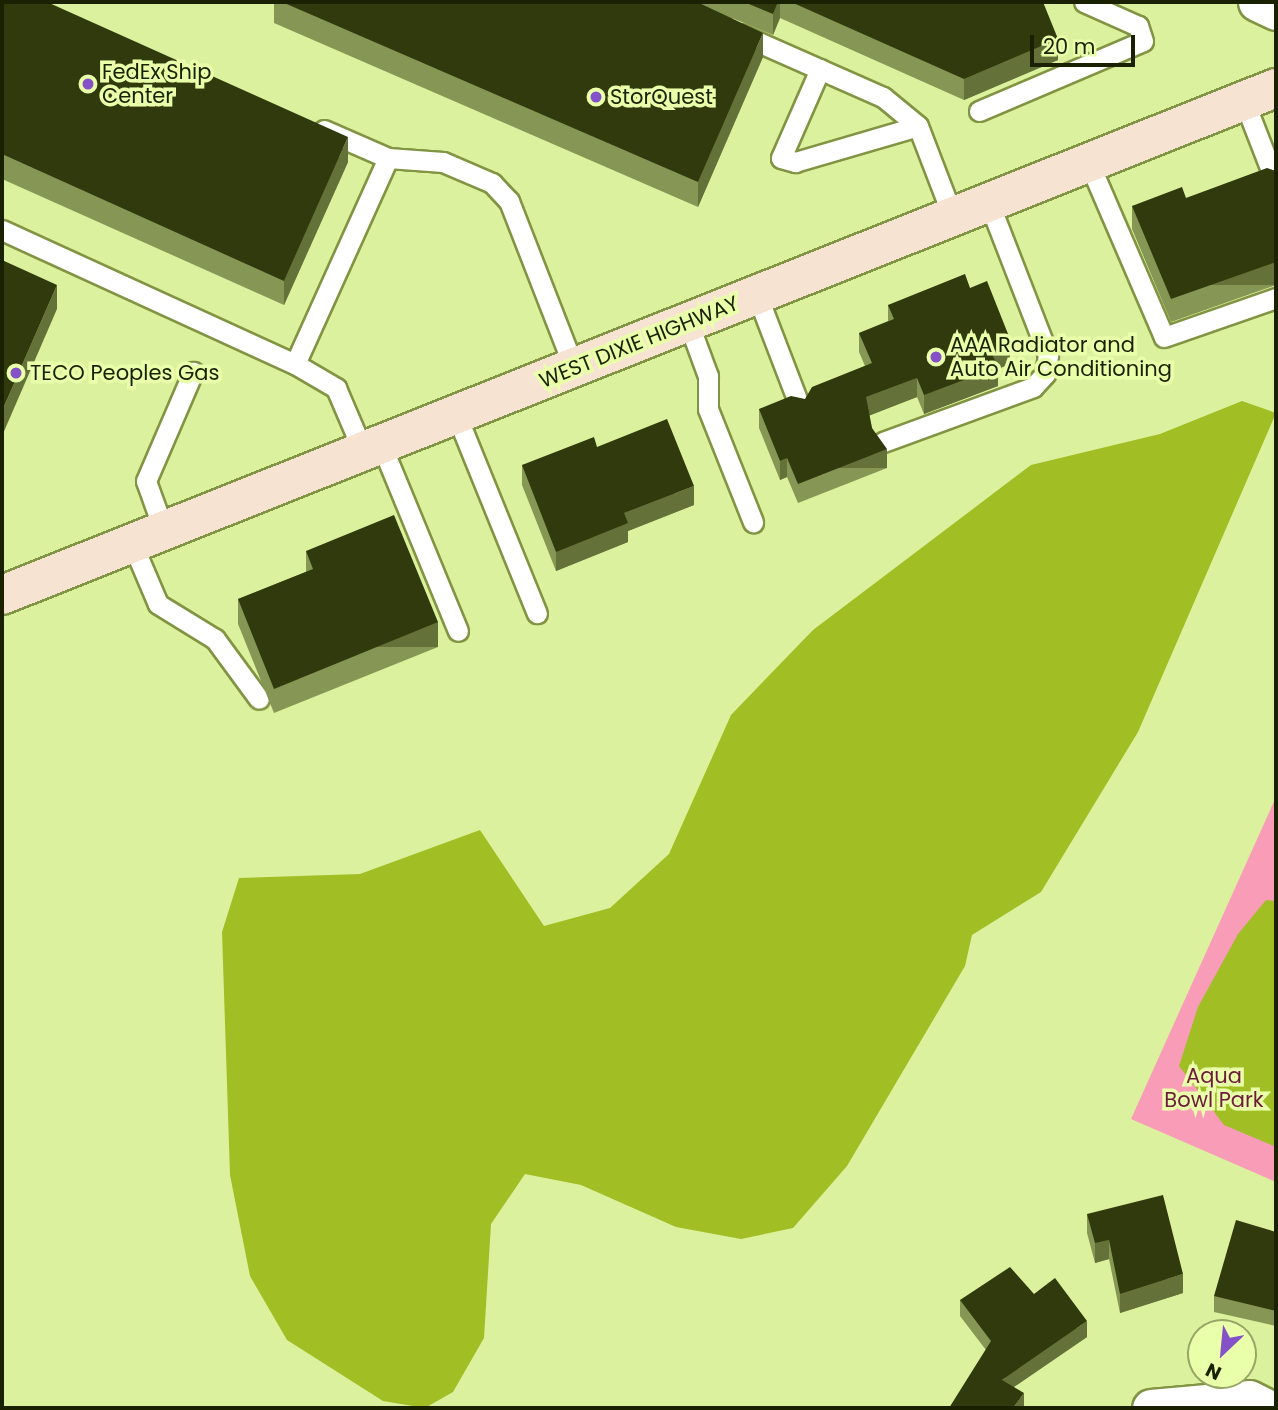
<!DOCTYPE html>
<html>
<head>
<meta charset="utf-8">
<style>
	body { margin:0 }
	#map { position:relative; width:1278px; height:1410px; overflow:hidden; background:#dcf19d; font-family:Poppins,sans-serif }
	div>[style] { position:absolute }
	.green>* { inset:0; background:#f99cb8 }
	.water>* { inset:0; background:#a1be24 }
	.roads { filter:drop-shadow(2px 0 #819443) drop-shadow(-2px 0 #819443) drop-shadow(0 2px #819443) drop-shadow(0 -2px #819443) }
	.lane>* { height:19px; margin:-9.5px; padding:0 9.5px; transform-origin:9.5px; border-radius:9.5px; background:#fff }
	.street>* { height:37px; margin:-18.5px; padding:0 18.5px; transform-origin:18.5px; border-radius:18.5px; background:#fff }
	.secondary>* { height:38px; margin:-19px; padding:0 19px; transform-origin:19px; border-radius:19px; background:#f6e3d2 }
	.wall>* { inset:0; background:#869654 }
	.shaded-wall>* { inset:0; background:#647138; transform-origin:0 0 }
	.building>* { inset:0; background:#303a0c }
	.dots>* { width:19px; height:19px; translate:-50% -50%; box-sizing:border-box; border:4px solid #e9ffaa; border-radius:50% }
	span { translate:-50% -50%; white-space:nowrap; text-align:center; line-height:1.15; -webkit-text-stroke:7px #e9ffaa; paint-order:stroke }
	.poi-label { font-size:21px; color:#1a2100 }
	.left { translate:0 -50%; text-align:left }
	.street-label { font-size:21px; color:#1a2100 }
	.park-label { font-size:21px; color:#6d1a3c }
	.frame { position:absolute; inset:0; border:4px solid #1a2100; pointer-events:none }
	.north { position:absolute; left:1187px; top:1319px; width:70px; height:70px; box-sizing:border-box; background:#e9ffaa; border:2px solid #96a666; border-radius:50%; rotate:206deg; font-size:19px; font-weight:700; line-height:28px; text-align:center; color:#1a2100 }
	.north::after { content:''; display:block; margin:auto; width:24px; height:32px; background:#8551c9; clip-path:polygon(50% 0,100% 100%,50% 72%,0 100%) }
	.scale { position:absolute; left:1030px; top:35px; width:105px; height:32px; box-sizing:border-box; border:4px solid #1a2100; border-top:0; padding-left:9px; font-size:21px; line-height:24px; white-space:nowrap; color:#1a2100; -webkit-text-stroke:5px #e9ffaa; paint-order:stroke }
</style>
</head>
<body>
<div id="map">
	<div class="green">
		<i style="clip-path:polygon(1276px 797px,1276px 1182px,1131px 1119px)"></i>
	</div>
	<div class="water">
		<i style="clip-path:polygon(1242px 401px,1276px 413px,1138px 732px,1041px 892px,972px 935px,965px 966px,847px 1166px,793px 1228px,741px 1239px,676px 1227px,581px 1185px,525px 1174px,491px 1224px,484px 1338px,453px 1392px,425px 1408px,383px 1401px,287px 1340px,250px 1276px,230px 1175px,222px 932px,239px 878px,360px 874px,480px 830px,544px 926px,610px 908px,669px 854px,731px 715px,813px 630px,1031px 465px,1160px 434px)"></i>
		<i style="clip-path:polygon(1266px 900px,1276px 901px,1276px 1147px,1224px 1125px,1179px 1066px,1198px 1007px,1238px 934px)"></i>
	</div>
	<div class="roads">
		<div class="lane">
			<i style="left:740px;top:34px;width:156px;rotate:23.8deg"></i>
			<i style="left:883px;top:97px;width:45px;rotate:39.6deg"></i>
			<i style="left:918px;top:126px;width:97px;rotate:69deg"></i>
			<i style="left:820px;top:69px;width:97px;rotate:113.7deg"></i>
			<i style="left:781px;top:158px;width:15px;rotate:16deg"></i>
			<i style="left:795px;top:162px;width:128px;rotate:-16.3deg"></i>
			<i style="left:1244px;top:101px;width:88px;rotate:68.7deg"></i>
			<i style="left:979px;top:111px;width:178px;rotate:-23.1deg"></i>
			<i style="left:1143px;top:41px;width:16px;rotate:-108deg"></i>
			<i style="left:1138px;top:26px;width:59px;rotate:-156deg"></i>
			<i style="left:388px;top:158px;width:55px;rotate:4.2deg"></i>
			<i style="left:443px;top:162px;width:53px;rotate:23.2deg"></i>
			<i style="left:492px;top:183px;width:25px;rotate:47deg"></i>
			<i style="left:509px;top:201px;width:179px;rotate:68.7deg"></i>
			<i style="left:1089px;top:163px;width:189px;rotate:66.7deg"></i>
			<i style="left:1164px;top:337px;width:119px;rotate:-19.2deg"></i>
			<i style="left:2px;top:230px;width:322px;rotate:24.6deg"></i>
			<i style="left:295px;top:364px;width:226px;rotate:-65.7deg"></i>
			<i style="left:388px;top:158px;width:70px;rotate:-156.4deg"></i>
			<i style="left:757px;top:295px;width:120px;rotate:69deg"></i>
			<i style="left:688px;top:322px;width:58px;rotate:69.7deg"></i>
			<i style="left:708px;top:376px;width:33px;rotate:90deg"></i>
			<i style="left:708px;top:409px;width:122px;rotate:68.3deg"></i>
			<i style="left:295px;top:364px;width:48px;rotate:30.3deg"></i>
			<i style="left:336px;top:388px;width:69px;rotate:66.8deg"></i>
			<i style="left:456px;top:414px;width:215px;rotate:67.9deg"></i>
			<i style="left:883px;top:442px;width:160px;rotate:-20.1deg"></i>
			<i style="left:1033px;top:387px;width:18px;rotate:-47deg"></i>
			<i style="left:1045px;top:374px;width:19px;rotate:-81deg"></i>
			<i style="left:1048px;top:355px;width:163px;rotate:-111.2deg"></i>
			<i style="left:381px;top:444px;width:202px;rotate:67.6deg"></i>
			<i style="left:164px;top:531px;width:53px;rotate:-109.8deg"></i>
			<i style="left:146px;top:481px;width:119px;rotate:-66.7deg"></i>
			<i style="left:132px;top:543px;width:66px;rotate:66.9deg"></i>
			<i style="left:158px;top:604px;width:67px;rotate:31.6deg"></i>
			<i style="left:215px;top:639px;width:74px;rotate:53.7deg"></i>
		</div>
		<div class="street">
			<i style="left:1257px;top:2px;width:21px;rotate:25deg"></i>
			<i style="left:1151px;top:1408px;width:98px;rotate:-5.2deg"></i>
			<i style="left:1249px;top:1399px;width:20px;rotate:27deg"></i>
		</div>
		<div class="secondary">
			<i style="left:2px;top:595px;width:1371px;rotate:-21.7deg"></i>
		</div>
	</div>
	<div class="wall">
		<i style="clip-path:polygon(2px 2px,348px 162px,284px 305px,2px 179px)"></i>
		<i style="clip-path:polygon(274px 2px,1043px 2px,1058px 60px,964px 100px,780px 18px,773px 35px,732px 18px,763px 57px,698px 207px,274px 23px)"></i>
		<i style="clip-path:polygon(1276px 171px,1276px 285px,1171px 322px,1132px 229px,1132px 206px,1186px 198px)"></i>
		<i style="clip-path:polygon(970px 288px,1012px 363px,998px 369px,998px 386px,924px 414px,917px 397px,869px 415px,872px 428px,887px 468px,798px 503px,787px 477px,780px 480px,759px 428px,759px 409px,805px 399px,865px 366px,859px 352px,859px 333px,888px 321px,888px 305px)"></i>
		<i style="clip-path:polygon(597px 447px,694px 505px,628px 531px,628px 542px,556px 571px,522px 485px,522px 465px)"></i>
		<i style="clip-path:polygon(306px 551px,438px 647px,274px 713px,238px 624px,238px 599px,306px 572px)"></i>
		<i style="clip-path:polygon(1087px 1214px,1183px 1293px,1120px 1313px,1109px 1259px,1095px 1263px,1087px 1233px)"></i>
		<i style="clip-path:polygon(1276px 1232px,1276px 1326px,1214px 1312px,1214px 1296px)"></i>
		<i style="clip-path:polygon(1034px 1294px,1087px 1337px,1014px 1387px,1024px 1408px,986px 1350px,960px 1316px,960px 1300px)"></i>
	</div>
	<div class="shaded-wall">
		<i style="clip-path:polygon(778px 2px,780px 2px,780px 18px,773px 35px,773px 14px)"></i>
		<i style="clip-path:polygon(763px 33px,763px 57px,698px 207px,698px 182px)"></i>
		<i style="clip-path:polygon(1058px 39px,1058px 60px,964px 100px,964px 79px)"></i>
		<i style="clip-path:polygon(348px 137px,348px 162px,284px 305px,284px 281px)"></i>
		<i style="left:1276px;top:262px;width:23px;height:111px;rotate:90deg"></i>
		<i style="clip-path:polygon(57px 285px,57px 309px,2px 436px,2px 411px)"></i>
		<i style="clip-path:polygon(1012px 344px,1012px 363px,998px 369px,998px 386px,924px 414px,924px 395px,991px 352px)"></i>
		<i style="clip-path:polygon(917px 378px,917px 397px,866px 417px,866px 397px)"></i>
		<i style="left:887px;top:449px;width:19px;height:96px;rotate:90deg"></i>
		<i style="clip-path:polygon(787px 458px,787px 477px,780px 480px,780px 461px)"></i>
		<i style="clip-path:polygon(694px 486px,694px 505px,628px 531px,628px 542px,556px 571px,556px 552px,624px 513px)"></i>
		<i style="left:438px;top:622px;width:25px;height:177px;rotate:90deg"></i>
		<i style="clip-path:polygon(1109px 1240px,1109px 1259px,1095px 1263px,1095px 1243px)"></i>
		<i style="clip-path:polygon(1183px 1274px,1183px 1293px,1120px 1313px,1120px 1294px)"></i>
		<i style="clip-path:polygon(1087px 1321px,1087px 1337px,1002px 1395px,1002px 1380px)"></i>
		<i style="clip-path:polygon(1024px 1393px,1024px 1408px,1013px 1408px)"></i>
	</div>
	<div class="building">
		<i style="clip-path:polygon(2px 2px,47px 2px,348px 137px,284px 281px,2px 154px)"></i>
		<i style="clip-path:polygon(282px 2px,697px 2px,763px 33px,698px 182px)"></i>
		<i style="clip-path:polygon(744px 2px,778px 2px,773px 14px)"></i>
		<i style="clip-path:polygon(791px 2px,1043px 2px,1058px 39px,964px 79px)"></i>
		<i style="clip-path:polygon(1267px 168px,1276px 171px,1276px 262px,1171px 299px,1132px 206px,1182px 187px,1186px 198px)"></i>
		<i style="clip-path:polygon(2px 260px,57px 285px,2px 411px)"></i>
		<i style="clip-path:polygon(965px 274px,970px 288px,987px 281px,1012px 344px,991px 352px,998px 367px,924px 395px,917px 378px,866px 397px,872px 428px,887px 449px,798px 484px,787px 458px,780px 461px,759px 409px,791px 396px,805px 399px,812px 387px,872px 363px,859px 333px,894px 319px,888px 305px)"></i>
		<i style="clip-path:polygon(667px 419px,694px 486px,624px 513px,628px 523px,556px 552px,522px 465px,594px 437px,597px 447px)"></i>
		<i style="clip-path:polygon(394px 515px,438px 622px,274px 689px,238px 599px,313px 569px,306px 551px)"></i>
		<i style="clip-path:polygon(1163px 1195px,1183px 1274px,1120px 1294px,1109px 1240px,1095px 1243px,1087px 1214px)"></i>
		<i style="clip-path:polygon(1236px 1220px,1276px 1232px,1276px 1311px,1214px 1296px)"></i>
		<i style="clip-path:polygon(1010px 1267px,1034px 1294px,1055px 1278px,1087px 1321px,1002px 1380px,1024px 1393px,1013px 1408px,949px 1408px,991px 1341px,960px 1300px)"></i>
	</div>
	<div class="dots">
		<i style="left:88px;top:84px;background:#8551c9"></i>
		<i style="left:596px;top:97px;background:#8551c9"></i>
		<i style="left:936px;top:357px;background:#8551c9"></i>
		<i style="left:16px;top:373px;background:#8551c9"></i>
	</div>
	<div class="poi-label">
		<span class="left" style="left:102px;top:84px">FedEx Ship<br>Center</span>
		<span class="left" style="left:610px;top:97px">StorQuest</span>
		<span class="left" style="left:950px;top:357px">AAA Radiator and<br>Auto Air Conditioning</span>
		<span class="left" style="left:30px;top:373px">TECO Peoples Gas</span>
	</div>
	<div class="street-label">
		<span style="left:639px;top:342px;rotate:-22deg">WEST DIXIE HIGHWAY</span>
	</div>
	<div class="park-label">
		<span style="left:1214px;top:1088px">Aqua<br>Bowl Park</span>
	</div>
	<div class="frame"></div>
	<div class="north">N</div>
	<div class="scale">20 m</div>
</div>
</body>
</html>
